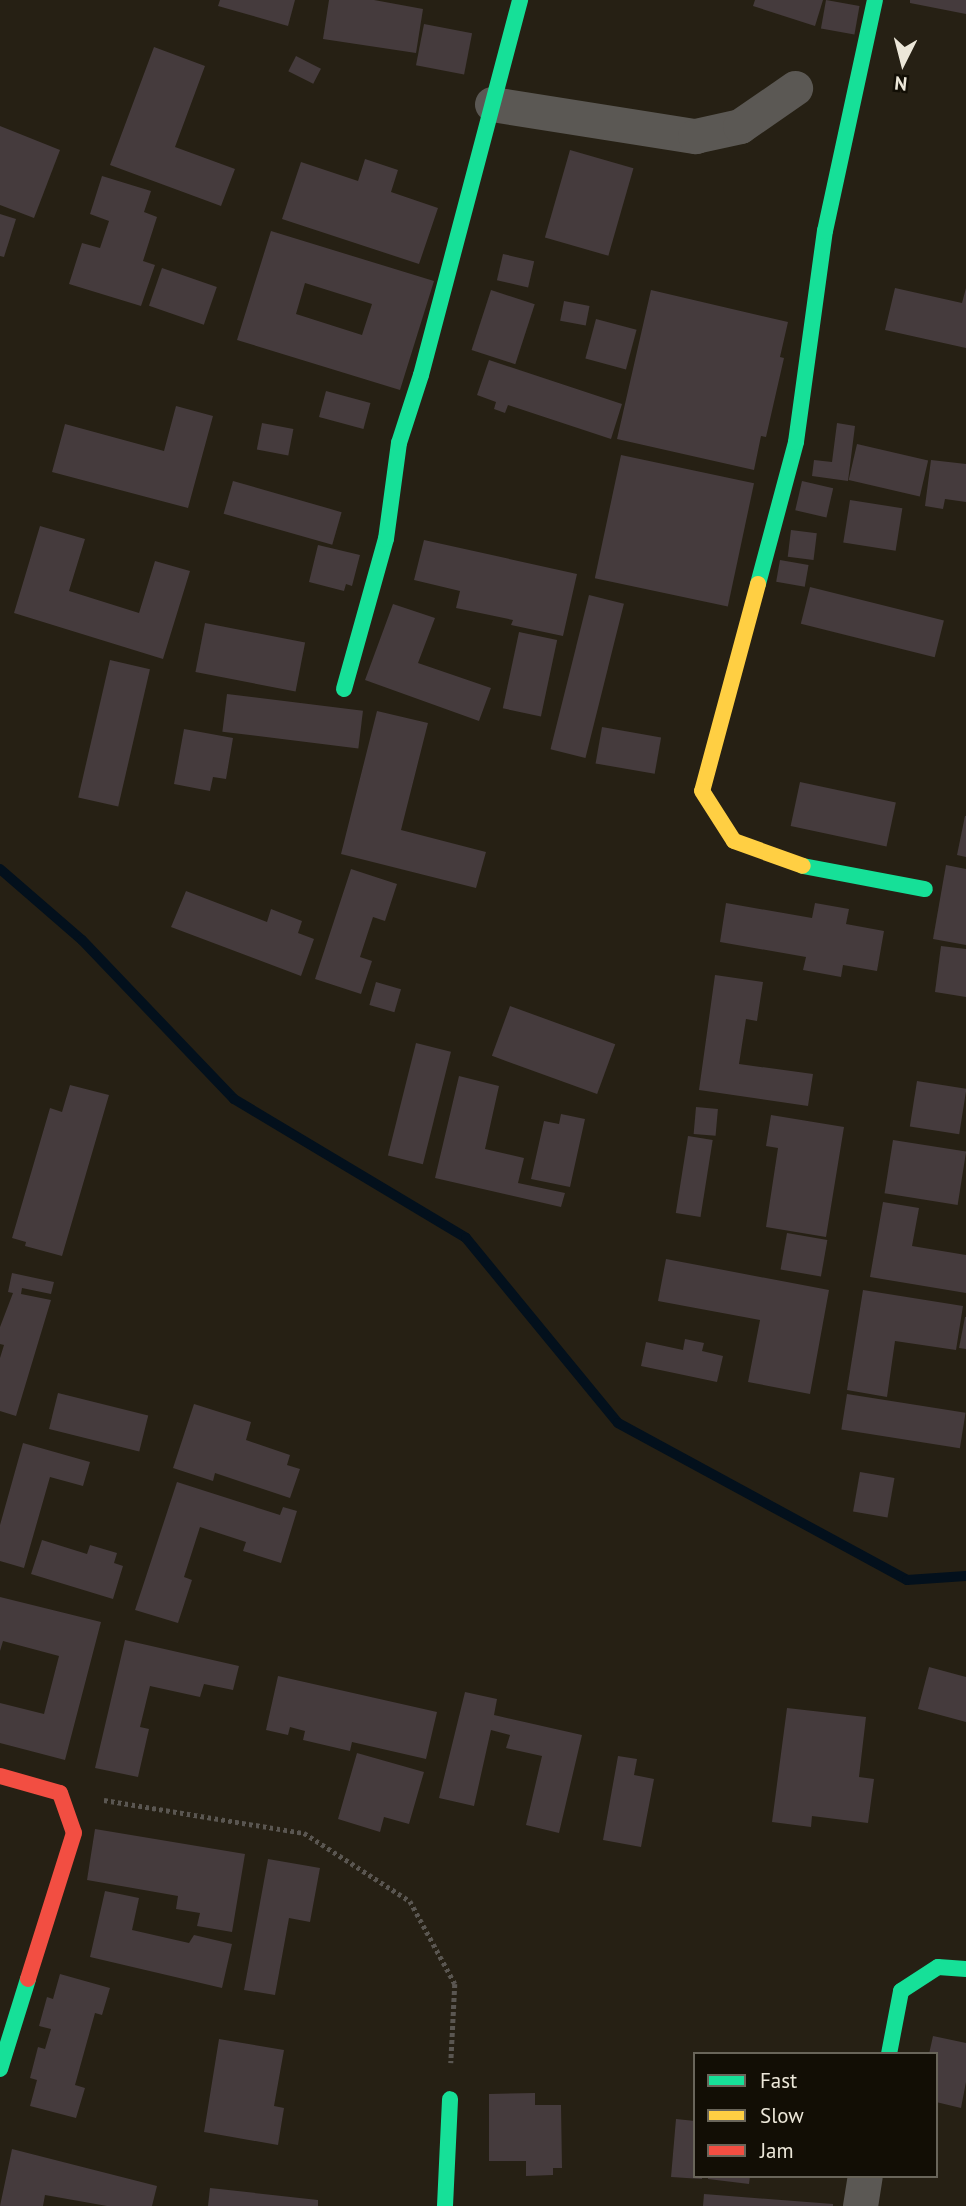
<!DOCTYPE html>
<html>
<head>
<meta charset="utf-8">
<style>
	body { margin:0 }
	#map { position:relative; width:966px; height:2206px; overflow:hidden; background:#262014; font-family:"PT Sans",sans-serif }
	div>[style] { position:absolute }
	.stream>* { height:10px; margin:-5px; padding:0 5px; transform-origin:5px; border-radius:5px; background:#03101c }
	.building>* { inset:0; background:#453b3d; transform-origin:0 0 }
	.path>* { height:4.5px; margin-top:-2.25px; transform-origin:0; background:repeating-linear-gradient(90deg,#5a5651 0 3.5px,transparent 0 7px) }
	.street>* { height:35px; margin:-17.5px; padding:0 17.5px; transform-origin:17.5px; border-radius:17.5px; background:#5b5854 }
	.fast>* { height:16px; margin:-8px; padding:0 8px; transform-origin:8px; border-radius:8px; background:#16e098 }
	.slow>* { height:16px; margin:-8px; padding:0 8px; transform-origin:8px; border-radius:8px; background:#ffcf43 }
	.jam>* { height:16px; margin:-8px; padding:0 8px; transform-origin:8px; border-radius:8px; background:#f24e42 }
	span { translate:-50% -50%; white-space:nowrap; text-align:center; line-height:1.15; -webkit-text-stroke:5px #120e05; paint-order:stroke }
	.legend { position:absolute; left:693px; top:2052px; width:245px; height:126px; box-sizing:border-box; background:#120e05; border:2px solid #69655a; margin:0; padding:9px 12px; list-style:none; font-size:21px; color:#ece7d9 }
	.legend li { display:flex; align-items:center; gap:14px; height:35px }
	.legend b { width:35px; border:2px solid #69655a }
	.north { position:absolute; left:868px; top:28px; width:70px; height:70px; -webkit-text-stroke:5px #120e05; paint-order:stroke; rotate:186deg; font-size:19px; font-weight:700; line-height:28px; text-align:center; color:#ece7d9 }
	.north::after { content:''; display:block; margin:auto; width:24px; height:32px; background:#ece7d9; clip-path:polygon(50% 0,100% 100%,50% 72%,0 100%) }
</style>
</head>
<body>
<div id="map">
	<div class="stream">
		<i style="left:0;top:869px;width:108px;rotate:40.9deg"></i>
		<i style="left:82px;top:940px;width:220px;rotate:46.3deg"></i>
		<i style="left:234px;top:1099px;width:270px;rotate:30.9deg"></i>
		<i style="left:466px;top:1238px;width:239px;rotate:50.6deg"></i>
		<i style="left:618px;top:1423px;width:329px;rotate:28.5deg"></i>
		<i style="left:907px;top:1580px;width:59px;rotate:-3.9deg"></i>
	</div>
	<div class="building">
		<i style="clip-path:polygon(220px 0,295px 0,288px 26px,218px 6px)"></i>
		<i style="clip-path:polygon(329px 0,374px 0,423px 9px,416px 53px,323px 39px)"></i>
		<i style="clip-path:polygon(755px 0,823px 0,815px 26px,753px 6px)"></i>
		<i style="left:826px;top:0;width:34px;height:29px;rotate:10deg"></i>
		<i style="clip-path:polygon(910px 0,966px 0,966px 14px,910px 3px)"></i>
		<i style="left:424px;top:24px;width:49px;height:42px;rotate:11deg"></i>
		<i style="clip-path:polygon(154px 47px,205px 66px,175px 147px,235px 169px,221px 206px,110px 165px)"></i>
		<i style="left:296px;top:56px;width:28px;height:17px;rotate:27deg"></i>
		<i style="clip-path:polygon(0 126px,60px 150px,34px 218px,0 205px)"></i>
		<i style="left:570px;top:150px;width:66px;height:91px;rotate:16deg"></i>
		<i style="clip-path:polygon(365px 159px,398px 170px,391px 192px,438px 208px,419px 264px,282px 219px,301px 162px,358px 181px)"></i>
		<i style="clip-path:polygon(102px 176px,151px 191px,144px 212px,157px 217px,143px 261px,155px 265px,141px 306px,69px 284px,82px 243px,100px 248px,109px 221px,90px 214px)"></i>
		<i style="clip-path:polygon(0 214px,16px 219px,4px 257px,0 256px)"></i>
		<i style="clip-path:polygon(evenodd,271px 231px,434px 281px,400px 390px,237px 340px,271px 231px,305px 283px,372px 304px,362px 335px,296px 314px,305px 283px)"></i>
		<i style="left:503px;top:254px;width:32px;height:27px;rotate:13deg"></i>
		<i style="left:162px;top:268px;width:58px;height:40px;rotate:19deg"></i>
		<i style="clip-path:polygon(895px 288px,962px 303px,966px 288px,966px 348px,885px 330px)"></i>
		<i style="left:491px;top:290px;width:46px;height:63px;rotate:18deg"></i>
		<i style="clip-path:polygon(651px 290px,788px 322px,780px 357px,784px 358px,766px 437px,761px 436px,754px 470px,617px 439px)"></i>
		<i style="left:564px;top:301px;width:26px;height:20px;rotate:11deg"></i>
		<i style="left:596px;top:319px;width:42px;height:41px;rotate:15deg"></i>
		<i style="clip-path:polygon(489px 360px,622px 404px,611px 439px,508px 405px,505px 413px,494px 409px,496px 402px,477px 395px)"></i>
		<i style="left:326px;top:391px;width:46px;height:27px;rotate:15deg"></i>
		<i style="clip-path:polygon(176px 406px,213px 416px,188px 508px,52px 472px,65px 424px,164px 451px)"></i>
		<i style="left:262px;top:423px;width:32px;height:27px;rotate:11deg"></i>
		<i style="clip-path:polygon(837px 423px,855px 426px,848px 481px,812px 476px,814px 460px,832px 462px)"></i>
		<i style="left:857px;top:444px;width:73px;height:37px;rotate:13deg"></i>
		<i style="left:621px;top:455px;width:136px;height:126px;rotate:12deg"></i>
		<i style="clip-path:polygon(931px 460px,966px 464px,966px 502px,945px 499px,943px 509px,925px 506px)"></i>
		<i style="left:233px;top:481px;width:113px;height:34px;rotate:16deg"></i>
		<i style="left:802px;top:481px;width:32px;height:30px;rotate:13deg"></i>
		<i style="left:850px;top:500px;width:53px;height:43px;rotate:9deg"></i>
		<i style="clip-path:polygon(40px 526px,85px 539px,69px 591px,139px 613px,155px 561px,190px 571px,163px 659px,14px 613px)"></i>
		<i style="left:791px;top:530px;width:26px;height:27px;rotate:7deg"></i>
		<i style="clip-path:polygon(424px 540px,577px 574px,563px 636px,511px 625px,513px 620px,456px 608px,460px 591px,414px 580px)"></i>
		<i style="clip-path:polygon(318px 545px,360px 555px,352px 586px,346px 584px,344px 591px,309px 582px)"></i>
		<i style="left:780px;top:560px;width:29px;height:22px;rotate:10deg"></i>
		<i style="left:810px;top:587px;width:138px;height:38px;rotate:14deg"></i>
		<i style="left:589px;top:595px;width:36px;height:159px;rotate:14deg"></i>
		<i style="clip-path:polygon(393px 604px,435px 618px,418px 663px,491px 688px,479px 721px,365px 680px)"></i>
		<i style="left:205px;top:623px;width:102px;height:50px;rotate:11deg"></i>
		<i style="left:519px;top:632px;width:39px;height:78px;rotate:12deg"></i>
		<i style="left:110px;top:660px;width:41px;height:141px;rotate:13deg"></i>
		<i style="left:227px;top:694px;width:137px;height:38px;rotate:7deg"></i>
		<i style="clip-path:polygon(377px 711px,428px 723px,401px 830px,486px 852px,476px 888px,341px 854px)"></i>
		<i style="left:602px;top:727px;width:60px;height:37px;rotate:10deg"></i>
		<i style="clip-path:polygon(184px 729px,233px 738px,226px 779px,213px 777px,210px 791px,174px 784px)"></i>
		<i style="left:800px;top:782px;width:98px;height:45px;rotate:12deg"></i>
		<i style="clip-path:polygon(965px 816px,966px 816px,966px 857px,957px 855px)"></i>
		<i style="clip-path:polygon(946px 865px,966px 869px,966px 945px,933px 939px)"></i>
		<i style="clip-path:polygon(351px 869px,397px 884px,385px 921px,373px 917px,360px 957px,372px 961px,361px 994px,315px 979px)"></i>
		<i style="clip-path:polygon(186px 891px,267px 922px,271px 909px,302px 921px,298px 933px,314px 939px,301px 976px,171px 927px)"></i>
		<i style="clip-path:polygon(726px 903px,812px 918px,815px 903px,849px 909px,846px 924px,884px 931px,877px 971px,843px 965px,841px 977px,803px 970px,806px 957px,720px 942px)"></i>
		<i style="clip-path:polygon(941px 946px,966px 949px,966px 997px,935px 992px)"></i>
		<i style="clip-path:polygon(715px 975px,763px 982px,757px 1021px,746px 1019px,739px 1064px,813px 1074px,808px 1106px,699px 1090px)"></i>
		<i style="left:376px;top:982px;width:26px;height:24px;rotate:16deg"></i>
		<i style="left:510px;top:1006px;width:112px;height:53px;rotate:20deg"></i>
		<i style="left:416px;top:1043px;width:36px;height:116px;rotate:14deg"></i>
		<i style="clip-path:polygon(459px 1076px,499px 1086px,485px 1149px,524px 1158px,518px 1183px,565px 1193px,561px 1207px,435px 1178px)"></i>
		<i style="left:917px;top:1081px;width:50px;height:46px;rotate:9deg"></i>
		<i style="clip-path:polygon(70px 1085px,109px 1095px,62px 1256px,25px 1246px,26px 1242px,12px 1238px,50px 1108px,62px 1112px)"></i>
		<i style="left:696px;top:1107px;width:22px;height:27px;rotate:5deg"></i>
		<i style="clip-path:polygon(561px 1114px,585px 1119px,570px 1187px,531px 1179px,544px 1121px,559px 1124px)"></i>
		<i style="clip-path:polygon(771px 1115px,844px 1127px,826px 1237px,766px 1227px,778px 1148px,766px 1146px)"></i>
		<i style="left:688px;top:1136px;width:25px;height:78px;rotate:9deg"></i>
		<i style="left:893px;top:1140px;width:74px;height:54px;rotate:9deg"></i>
		<i style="clip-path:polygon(883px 1202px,919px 1208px,912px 1246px,966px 1255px,966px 1293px,870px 1277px)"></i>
		<i style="left:787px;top:1233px;width:41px;height:37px;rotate:10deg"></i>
		<i style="clip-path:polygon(666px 1259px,829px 1290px,810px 1394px,748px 1382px,760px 1320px,658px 1301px)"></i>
		<i style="clip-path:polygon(12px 1273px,54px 1282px,51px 1294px,22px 1288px,21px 1294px,51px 1300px,16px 1416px,0 1411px,0 1358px,4px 1345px,0 1344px,0 1327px,13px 1293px,8px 1292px)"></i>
		<i style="clip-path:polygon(863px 1290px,963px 1306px,956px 1350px,895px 1341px,887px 1397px,847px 1390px)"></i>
		<i style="clip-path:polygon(965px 1317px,966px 1317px,966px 1349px,959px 1348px)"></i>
		<i style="clip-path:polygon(685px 1339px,704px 1343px,702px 1351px,723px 1356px,717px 1382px,641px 1366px,646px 1342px,683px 1350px)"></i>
		<i style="left:58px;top:1393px;width:93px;height:37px;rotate:14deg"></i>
		<i style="left:847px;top:1394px;width:120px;height:36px;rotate:9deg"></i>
		<i style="clip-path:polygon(194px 1404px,251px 1422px,246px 1440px,290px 1455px,287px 1465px,300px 1469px,290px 1498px,215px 1473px,213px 1481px,173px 1468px)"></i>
		<i style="clip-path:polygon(23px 1443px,90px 1462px,83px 1486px,50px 1477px,24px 1568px,0 1561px,0 1525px)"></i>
		<i style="left:860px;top:1472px;width:35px;height:40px;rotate:10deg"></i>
		<i style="clip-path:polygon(177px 1482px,280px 1515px,283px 1507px,297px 1511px,281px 1563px,243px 1551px,246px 1542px,200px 1527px,184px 1577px,192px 1580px,178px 1623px,135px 1610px)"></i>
		<i style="clip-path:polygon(42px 1540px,87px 1554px,90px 1545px,117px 1553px,114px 1563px,123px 1566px,113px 1599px,31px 1574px)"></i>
		<i style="clip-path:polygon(0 1597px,101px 1622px,65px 1760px,0 1743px,0 1703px,44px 1714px,59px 1656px,3px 1641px,0 1651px)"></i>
		<i style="clip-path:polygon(125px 1640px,239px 1666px,233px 1690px,204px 1684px,200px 1697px,150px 1686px,140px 1727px,149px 1729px,138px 1777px,95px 1768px)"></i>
		<i style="clip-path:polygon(929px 1667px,966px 1677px,966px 1722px,918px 1709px)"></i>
		<i style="clip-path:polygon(278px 1676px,437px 1712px,426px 1759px,352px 1742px,350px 1751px,303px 1740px,305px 1731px,290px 1727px,288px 1735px,266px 1730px)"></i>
		<i style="clip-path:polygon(465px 1692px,497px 1699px,494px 1715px,582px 1735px,559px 1833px,526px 1825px,542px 1756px,506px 1748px,510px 1735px,491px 1730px,474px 1806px,439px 1798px)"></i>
		<i style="clip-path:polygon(787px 1708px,866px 1717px,859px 1777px,874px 1779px,868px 1823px,812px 1816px,811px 1827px,772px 1822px)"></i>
		<i style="clip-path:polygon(357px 1753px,424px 1772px,409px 1824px,384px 1817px,380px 1832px,338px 1819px)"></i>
		<i style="clip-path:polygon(618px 1756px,637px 1759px,634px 1775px,654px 1779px,641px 1847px,603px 1840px)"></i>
		<i style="clip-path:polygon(95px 1829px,245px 1854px,232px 1932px,197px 1926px,200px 1913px,176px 1909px,178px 1896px,87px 1880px)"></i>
		<i style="clip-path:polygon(268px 1859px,320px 1868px,310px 1922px,289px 1918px,275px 1995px,244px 1990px)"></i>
		<i style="clip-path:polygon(105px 1891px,139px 1898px,132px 1930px,189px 1943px,194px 1935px,232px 1944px,222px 1988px,90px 1957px)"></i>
		<i style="clip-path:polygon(60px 1974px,110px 1988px,102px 2015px,95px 2013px,75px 2085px,85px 2088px,76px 2118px,30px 2106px,37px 2080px,30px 2078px,38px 2047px,45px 2049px,51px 2029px,39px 2026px,47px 1997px,53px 1999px)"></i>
		<i style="clip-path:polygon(933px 2036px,966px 2043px,966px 2082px,961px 2108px,936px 2102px,936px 2054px,929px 2054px)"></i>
		<i style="clip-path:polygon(219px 2039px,284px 2050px,274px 2106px,284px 2108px,278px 2145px,204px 2132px)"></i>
		<i style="clip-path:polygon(535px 2093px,535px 2105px,561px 2105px,562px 2168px,553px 2168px,553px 2175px,526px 2176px,526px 2161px,489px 2161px,489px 2094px)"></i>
		<i style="clip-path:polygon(676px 2119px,695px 2121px,695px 2176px,702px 2176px,702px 2179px,671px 2177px)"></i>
		<i style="clip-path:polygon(12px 2149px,157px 2186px,152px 2206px,107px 2206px,45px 2195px,43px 2206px,0 2206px)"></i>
		<i style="clip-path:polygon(708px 2176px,750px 2176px,749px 2184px,708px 2179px)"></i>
		<i style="clip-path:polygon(210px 2188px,318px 2200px,318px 2206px,208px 2206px)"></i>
		<i style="clip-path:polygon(704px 2194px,833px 2204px,833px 2206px,703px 2206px)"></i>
	</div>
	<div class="path">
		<i style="left:104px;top:1800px;width:203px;rotate:9.4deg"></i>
		<i style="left:304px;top:1833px;width:126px;rotate:32.7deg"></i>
		<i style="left:410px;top:1901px;width:94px;rotate:61.5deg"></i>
		<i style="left:455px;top:1984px;width:79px;rotate:92.9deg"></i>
	</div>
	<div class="street">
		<i style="left:492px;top:104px;width:206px;rotate:9deg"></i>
		<i style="left:695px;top:136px;width:46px;rotate:-12.5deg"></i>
		<i style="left:740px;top:126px;width:67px;rotate:-34.6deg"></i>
		<i style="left:860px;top:2206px;width:30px;rotate:-81deg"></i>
	</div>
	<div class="fast">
		<i style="left:758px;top:584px;width:147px;rotate:-75deg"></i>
		<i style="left:796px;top:442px;width:213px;rotate:-82.2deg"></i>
		<i style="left:825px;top:231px;width:236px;rotate:-77.8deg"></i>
		<i style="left:344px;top:689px;width:156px;rotate:-74.4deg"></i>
		<i style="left:386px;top:539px;width:97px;rotate:-82.3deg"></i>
		<i style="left:399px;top:443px;width:71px;rotate:-72.1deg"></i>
		<i style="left:421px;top:375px;width:388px;rotate:-75.2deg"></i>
		<i style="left:803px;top:866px;width:124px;rotate:10.7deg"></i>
		<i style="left:889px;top:2054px;width:64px;rotate:-79.2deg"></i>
		<i style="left:901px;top:1991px;width:44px;rotate:-33deg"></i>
		<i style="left:938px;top:1967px;width:28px;rotate:4deg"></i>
		<i style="left:0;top:2069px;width:94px;rotate:-72.7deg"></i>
		<i style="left:445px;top:2206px;width:107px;rotate:-87.3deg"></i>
	</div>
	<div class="slow">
		<i style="left:758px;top:584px;width:214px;rotate:105.1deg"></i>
		<i style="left:702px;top:791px;width:59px;rotate:57.4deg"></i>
		<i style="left:734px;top:841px;width:73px;rotate:19.9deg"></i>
	</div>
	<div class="jam">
		<i style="left:0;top:1776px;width:62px;rotate:15.8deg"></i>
		<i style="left:60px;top:1793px;width:42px;rotate:70.7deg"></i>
		<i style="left:74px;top:1833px;width:153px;rotate:107.5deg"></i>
	</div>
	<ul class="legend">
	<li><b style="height:9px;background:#16e098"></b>Fast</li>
	<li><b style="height:9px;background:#ffcf43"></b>Slow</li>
	<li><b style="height:9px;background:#f24e42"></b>Jam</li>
	</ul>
	<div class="north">N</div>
</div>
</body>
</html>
